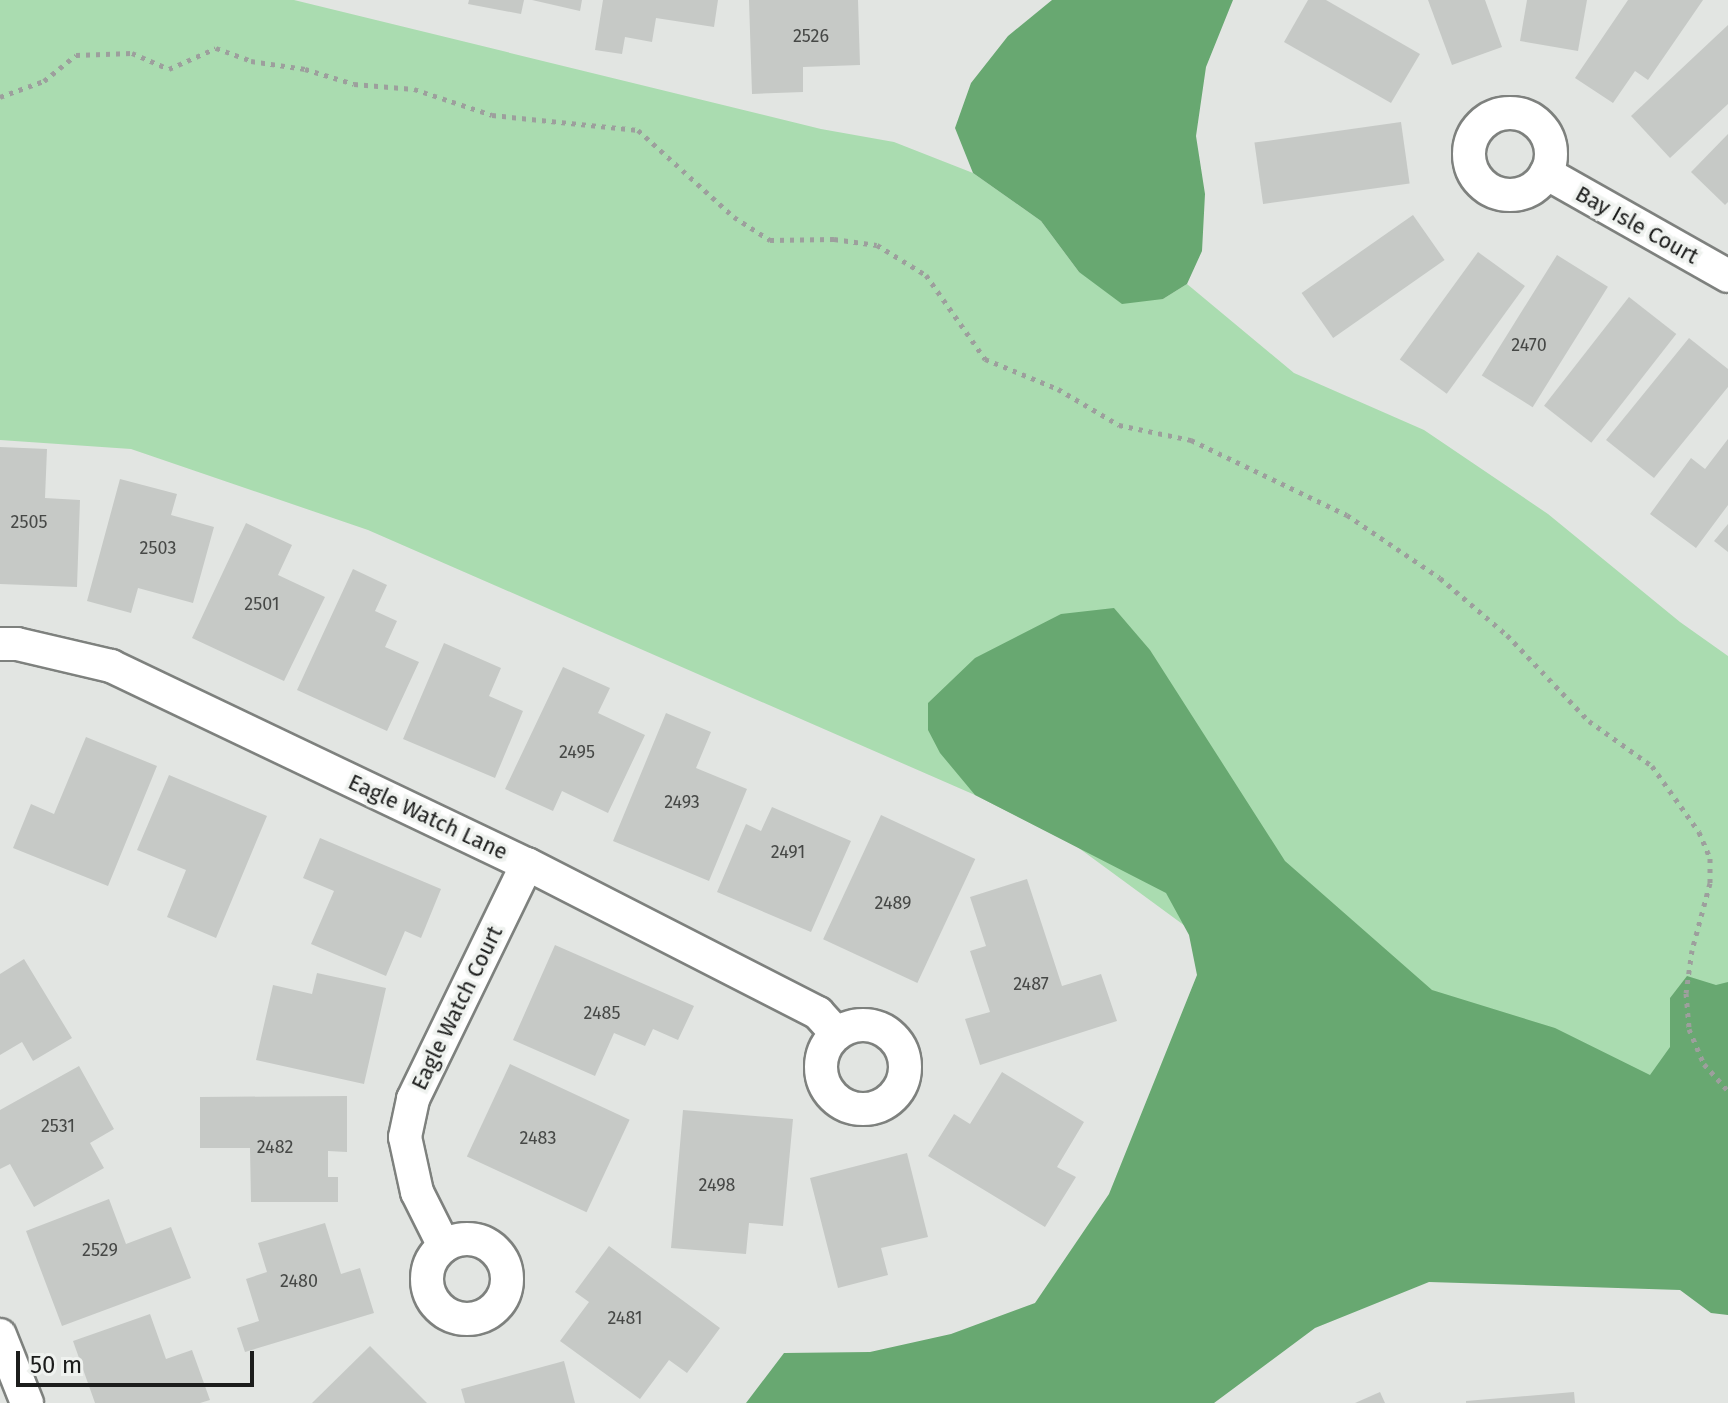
<!DOCTYPE html>
<html>
<head>
<meta charset="utf-8">
<style>
	body { margin:0 }
	#map { position:relative; width:1728px; height:1403px; overflow:hidden; background:#e2e5e2; font-family:"Fira Sans",sans-serif }
	div>[style] { position:absolute }
	.green>* { inset:0; background:#aadcb0 }
	.water>* { inset:0; background:#68a871 }
	.building>* { inset:0; background:#c6c9c6; transform-origin:0 0 }
	.path>* { height:5px; margin-top:-2.5px; transform-origin:0; background:repeating-linear-gradient(90deg,#9d9f9d 0 4px,transparent 0 10px) }
	.roads { filter:drop-shadow(2px 0 #7e817e) drop-shadow(-2px 0 #7e817e) drop-shadow(0 2px #7e817e) drop-shadow(0 -2px #7e817e) }
	.minor>* { height:32px; margin:-16px; padding:0 16px; transform-origin:16px; border-radius:16px; background:#fff }
	.minor>.ring { margin:-16px; padding:0; box-sizing:content-box; background:none; border:32px solid #fff; border-radius:50% }
	span { translate:-50% -50%; white-space:nowrap; text-align:center; line-height:1.15; -webkit-text-stroke:7px #eff2ef; paint-order:stroke }
	.number-label { font-size:18px; color:#464846 }
	.number-label span { -webkit-text-stroke-width:0 }
	.street-label { font-size:22px; color:#1c1d1c }
	.scale { position:absolute; left:16px; top:1351px; width:238px; height:36px; box-sizing:border-box; border:4px solid #1c1d1c; border-top:0; padding-left:10px; font-size:24px; line-height:28px; white-space:nowrap; color:#1c1d1c; -webkit-text-stroke:6px #eff2ef; paint-order:stroke }
</style>
</head>
<body>
<div id="map">
	<div class="green">
		<i style="clip-path:polygon(0 0,294px 0,821px 129px,894px 142px,973px 173px,1041px 221px,1079px 272px,1163px 299px,1187px 284px,1294px 373px,1424px 430px,1548px 514px,1680px 622px,1728px 656px,1728px 1315px,1681px 1290px,1076px 846px,975px 795px,368px 530px,131px 449px,0 440px)"></i>
	</div>
	<div class="water">
		<i style="clip-path:polygon(1052px 0,1233px 0,1206px 67px,1196px 136px,1205px 194px,1202px 251px,1187px 284px,1163px 299px,1122px 304px,1079px 272px,1041px 221px,973px 173px,955px 128px,971px 83px,1008px 36px)"></i>
		<i style="clip-path:polygon(1114px 608px,1150px 650px,1285px 861px,1432px 990px,1555px 1028px,1650px 1075px,1670px 1047px,1670px 998px,1687px 976px,1716px 985px,1728px 982px,1728px 1315px,1711px 1313px,1680px 1290px,1429px 1282px,1315px 1328px,1214px 1403px,746px 1403px,784px 1353px,870px 1352px,951px 1334px,1035px 1303px,1109px 1194px,1197px 975px,1189px 935px,1166px 893px,975px 795px,940px 753px,928px 730px,928px 703px,975px 658px,1061px 614px)"></i>
	</div>
	<div class="building">
		<i style="clip-path:polygon(469px 0,524px 0,521px 14px,468px 4px)"></i>
		<i style="clip-path:polygon(532px 0,582px 0,580px 11px)"></i>
		<i style="clip-path:polygon(603px 0,718px 0,714px 27px,656px 18px,652px 42px,625px 37px,622px 54px,595px 50px)"></i>
		<i style="clip-path:polygon(749px 0,858px 0,860px 65px,803px 67px,803px 92px,752px 94px)"></i>
		<i style="clip-path:polygon(1308px 0,1326px 0,1420px 54px,1391px 103px,1284px 42px)"></i>
		<i style="clip-path:polygon(1428px 0,1485px 0,1502px 47px,1452px 65px)"></i>
		<i style="clip-path:polygon(1527px 0,1587px 0,1578px 51px,1520px 41px)"></i>
		<i style="clip-path:polygon(1628px 0,1703px 0,1648px 80px,1635px 71px,1613px 103px,1575px 78px)"></i>
		<i style="clip-path:polygon(1728px 25px,1728px 104px,1670px 158px,1631px 116px)"></i>
		<i style="left:1401px;top:122px;width:62px;height:148px;rotate:82deg"></i>
		<i style="clip-path:polygon(1728px 134px,1728px 202px,1725px 205px,1691px 172px)"></i>
		<i style="left:1413px;top:215px;width:55px;height:136px;rotate:55deg"></i>
		<i style="left:1478px;top:252px;width:58px;height:133px;rotate:36deg"></i>
		<i style="left:1557px;top:255px;width:60px;height:142px;rotate:32deg"></i>
		<i style="left:1629px;top:297px;width:60px;height:138px;rotate:38deg"></i>
		<i style="clip-path:polygon(1689px 338px,1728px 369px,1728px 387px,1654px 478px,1606px 440px)"></i>
		<i style="clip-path:polygon(1728px 439px,1728px 505px,1696px 548px,1650px 514px,1691px 458px,1705px 469px)"></i>
		<i style="clip-path:polygon(0 447px,47px 449px,45px 498px,80px 500px,77px 587px,0 584px)"></i>
		<i style="clip-path:polygon(120px 479px,177px 494px,171px 515px,214px 527px,193px 603px,138px 588px,131px 613px,87px 601px)"></i>
		<i style="clip-path:polygon(246px 523px,292px 545px,278px 575px,325px 597px,284px 681px,192px 638px)"></i>
		<i style="clip-path:polygon(1728px 524px,1728px 552px,1714px 541px)"></i>
		<i style="clip-path:polygon(353px 569px,387px 585px,375px 611px,397px 621px,385px 647px,419px 662px,387px 731px,297px 690px)"></i>
		<i style="clip-path:polygon(444px 643px,501px 668px,489px 696px,523px 711px,495px 778px,403px 739px)"></i>
		<i style="clip-path:polygon(563px 667px,610px 688px,598px 713px,645px 735px,608px 813px,562px 791px,553px 811px,505px 789px)"></i>
		<i style="clip-path:polygon(666px 713px,711px 732px,696px 768px,747px 789px,709px 881px,613px 841px)"></i>
		<i style="clip-path:polygon(86px 737px,157px 766px,108px 886px,13px 848px,31px 804px,54px 814px)"></i>
		<i style="clip-path:polygon(169px 775px,267px 816px,216px 938px,167px 917px,186px 870px,137px 850px)"></i>
		<i style="clip-path:polygon(772px 807px,851px 841px,811px 932px,717px 892px,746px 824px,761px 831px)"></i>
		<i style="left:881px;top:815px;width:104px;height:137px;rotate:25deg"></i>
		<i style="clip-path:polygon(320px 838px,441px 889px,421px 938px,405px 931px,386px 976px,311px 944px,334px 891px,303px 878px)"></i>
		<i style="clip-path:polygon(1027px 879px,1062px 986px,1101px 974px,1117px 1021px,980px 1065px,965px 1019px,990px 1012px,970px 951px,986px 946px,970px 897px)"></i>
		<i style="clip-path:polygon(555px 945px,694px 1006px,678px 1040px,653px 1029px,645px 1046px,614px 1033px,595px 1076px,513px 1040px)"></i>
		<i style="clip-path:polygon(24px 959px,72px 1038px,33px 1061px,22px 1042px,0 1055px,0 974px)"></i>
		<i style="clip-path:polygon(317px 973px,386px 988px,364px 1084px,256px 1060px,273px 985px,312px 994px)"></i>
		<i style="left:510px;top:1064px;width:132px;height:102px;rotate:25deg"></i>
		<i style="clip-path:polygon(79px 1066px,114px 1129px,90px 1143px,104px 1168px,34px 1207px,10px 1164px,0 1169px,0 1110px)"></i>
		<i style="clip-path:polygon(1002px 1072px,1084px 1122px,1057px 1167px,1076px 1177px,1045px 1227px,928px 1156px,954px 1114px,970px 1124px)"></i>
		<i style="clip-path:polygon(347px 1096px,347px 1152px,328px 1151px,328px 1177px,338px 1177px,338px 1202px,251px 1202px,250px 1148px,200px 1148px,200px 1097px)"></i>
		<i style="clip-path:polygon(683px 1110px,793px 1119px,783px 1226px,749px 1223px,746px 1254px,671px 1248px)"></i>
		<i style="clip-path:polygon(907px 1153px,928px 1237px,881px 1248px,888px 1275px,838px 1288px,810px 1178px)"></i>
		<i style="clip-path:polygon(109px 1199px,126px 1244px,171px 1227px,191px 1278px,62px 1326px,26px 1231px)"></i>
		<i style="clip-path:polygon(325px 1223px,341px 1274px,360px 1268px,374px 1313px,245px 1352px,237px 1328px,259px 1321px,246px 1279px,267px 1272px,258px 1243px)"></i>
		<i style="clip-path:polygon(609px 1246px,720px 1328px,687px 1373px,669px 1360px,640px 1399px,560px 1341px,589px 1302px,575px 1292px)"></i>
		<i style="clip-path:polygon(150px 1314px,166px 1359px,192px 1350px,210px 1400px,200px 1403px,95px 1403px,73px 1341px)"></i>
		<i style="clip-path:polygon(370px 1346px,427px 1403px,312px 1403px)"></i>
		<i style="clip-path:polygon(564px 1361px,575px 1403px,465px 1403px,461px 1389px)"></i>
		<i style="clip-path:polygon(1380px 1392px,1385px 1403px,1355px 1403px)"></i>
		<i style="clip-path:polygon(1574px 1392px,1575px 1403px,1466px 1403px,1466px 1401px)"></i>
	</div>
	<div class="path">
		<i style="left:0;top:97px;width:47px;rotate:-20deg"></i>
		<i style="left:44px;top:81px;width:41px;rotate:-39.1deg"></i>
		<i style="left:76px;top:55px;width:56px;rotate:-2deg"></i>
		<i style="left:132px;top:53px;width:40px;rotate:23.4deg"></i>
		<i style="left:169px;top:69px;width:51px;rotate:-24.1deg"></i>
		<i style="left:216px;top:48px;width:37px;rotate:20deg"></i>
		<i style="left:251px;top:61px;width:55px;rotate:8.4deg"></i>
		<i style="left:305px;top:69px;width:51px;rotate:17deg"></i>
		<i style="left:354px;top:84px;width:60px;rotate:4.8deg"></i>
		<i style="left:414px;top:89px;width:82px;rotate:18.4deg"></i>
		<i style="left:492px;top:115px;width:147px;rotate:5.9deg"></i>
		<i style="left:638px;top:130px;width:130px;rotate:42.2deg"></i>
		<i style="left:734px;top:217px;width:43px;rotate:32.6deg"></i>
		<i style="left:770px;top:240px;width:64px;rotate:-0.9deg"></i>
		<i style="left:834px;top:239px;width:43px;rotate:7.9deg"></i>
		<i style="left:877px;top:245px;width:57px;rotate:31.5deg"></i>
		<i style="left:926px;top:275px;width:103px;rotate:54.9deg"></i>
		<i style="left:985px;top:359px;width:79px;rotate:22.3deg"></i>
		<i style="left:1058px;top:389px;width:71px;rotate:30.5deg"></i>
		<i style="left:1119px;top:425px;width:74px;rotate:11.8deg"></i>
		<i style="left:1191px;top:440px;width:173px;rotate:25.7deg"></i>
		<i style="left:1347px;top:515px;width:112px;rotate:34.1deg"></i>
		<i style="left:1440px;top:578px;width:88px;rotate:40.4deg"></i>
		<i style="left:1507px;top:635px;width:119px;rotate:46.4deg"></i>
		<i style="left:1589px;top:721px;width:77px;rotate:35.5deg"></i>
		<i style="left:1652px;top:766px;width:81px;rotate:54.5deg"></i>
		<i style="left:1699px;top:832px;width:28px;rotate:67deg"></i>
		<i style="left:1710px;top:858px;width:25px;rotate:90deg"></i>
		<i style="left:1710px;top:883px;width:69px;rotate:105deg"></i>
		<i style="left:1692px;top:950px;width:43px;rotate:97.9deg"></i>
		<i style="left:1686px;top:993px;width:36px;rotate:85deg"></i>
		<i style="left:1689px;top:1029px;width:38px;rotate:67deg"></i>
		<i style="left:1704px;top:1064px;width:36px;rotate:48deg"></i>
	</div>
	<div class="roads">
		<div class="minor">
			<i class="ring" style="left:1469px;top:113px;width:50px;height:50px"></i>
			<i style="left:1546px;top:173px;width:209px;rotate:29.5deg"></i>
			<i style="left:0;top:644px;width:17px"></i>
			<i style="left:17px;top:644px;width:97px;rotate:13.2deg"></i>
			<i style="left:111px;top:666px;width:461px;rotate:25.5deg"></i>
			<i style="left:527px;top:864px;width:327px;rotate:27.1deg"></i>
			<i style="left:818px;top:1013px;width:28px;rotate:48deg"></i>
			<i class="ring" style="left:821px;top:1025px;width:52px;height:52px"></i>
			<i class="ring" style="left:427px;top:1239px;width:48px;height:48px"></i>
			<i style="left:444px;top:1246px;width:60px;rotate:-116.6deg"></i>
			<i style="left:417px;top:1192px;width:56px;rotate:-102.3deg"></i>
			<i style="left:405px;top:1137px;width:39px;rotate:-78deg"></i>
			<i style="left:413px;top:1099px;width:261px;rotate:-64.1deg"></i>
			<i style="left:0;top:1335px;width:73px;rotate:68.3deg"></i>
		</div>
	</div>
	<div class="number-label">
		<span style="left:811px;top:36px">2526</span>
		<span style="left:1529px;top:345px">2470</span>
		<span style="left:29px;top:522px">2505</span>
		<span style="left:158px;top:548px">2503</span>
		<span style="left:262px;top:604px">2501</span>
		<span style="left:577px;top:752px">2495</span>
		<span style="left:682px;top:802px">2493</span>
		<span style="left:788px;top:852px">2491</span>
		<span style="left:893px;top:903px">2489</span>
		<span style="left:1031px;top:984px">2487</span>
		<span style="left:602px;top:1013px">2485</span>
		<span style="left:58px;top:1126px">2531</span>
		<span style="left:538px;top:1138px">2483</span>
		<span style="left:275px;top:1147px">2482</span>
		<span style="left:717px;top:1185px">2498</span>
		<span style="left:100px;top:1250px">2529</span>
		<span style="left:299px;top:1281px">2480</span>
		<span style="left:625px;top:1318px">2481</span>
	</div>
	<div class="street-label">
		<span style="left:1637px;top:225px;rotate:29deg">Bay Isle Court</span>
		<span style="left:428px;top:817px;rotate:25deg">Eagle Watch Lane</span>
		<span style="left:457px;top:1008px;rotate:-64deg">Eagle Watch Court</span>
	</div>
	<div class="scale">50 m</div>
</div>
</body>
</html>
